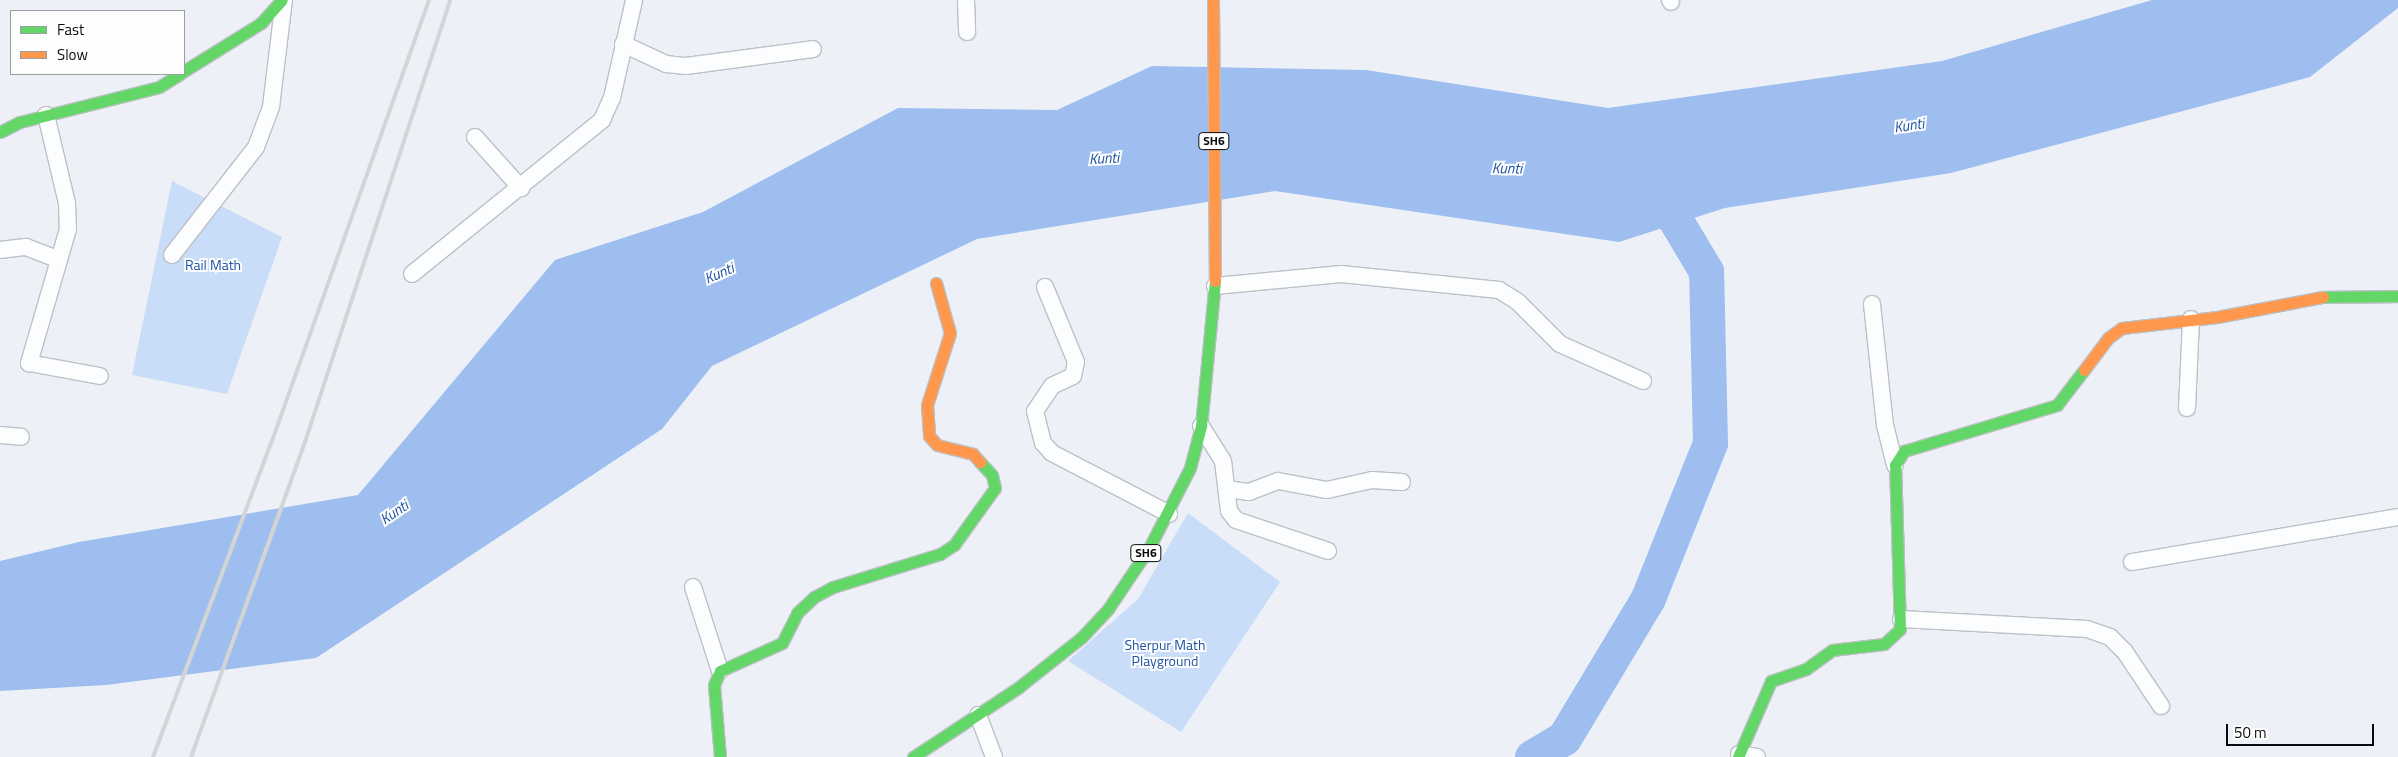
<!DOCTYPE html>
<html>
<head>
<meta charset="utf-8">
<style>
	body { margin:0 }
	#map { position:relative; width:2398px; height:757px; overflow:hidden; background:#edf1f7; font-family:"Titillium Web",sans-serif }
	div>[style] { position:absolute }
	.green>* { inset:0; background:#c9dcf8 }
	.water>* { inset:0; background:#9dbeef }
	.river>* { height:35px; margin:-17.5px; padding:0 17.5px; transform-origin:17.5px; border-radius:17.5px; background:#9dbeef }
	.roads { filter:drop-shadow(1px 0 #bdc0c5) drop-shadow(-1px 0 #bdc0c5) drop-shadow(0 1px #bdc0c5) drop-shadow(0 -1px #bdc0c5) }
	.street>* { height:16px; margin:-8px; padding:0 8px; transform-origin:8px; border-radius:8px; background:#fcfdfe }
	.fast>* { height:11px; margin:-5.5px; padding:0 5.5px; transform-origin:5.5px; border-radius:5.5px; background:#63d668 }
	.slow>* { height:11px; margin:-5.5px; padding:0 5.5px; transform-origin:5.5px; border-radius:5.5px; background:#ff974d }
	.rail>* { height:4px; margin:-2px; padding:0 2px; transform-origin:2px; border-radius:2px; background:#d4d4d6 }
	span { translate:-50% -50%; white-space:nowrap; text-align:center; line-height:1.15; -webkit-text-stroke:4px #fdfdfd; paint-order:stroke }
	.shield-label span { padding:1px 4px; background:#fdfdfd; border:1px solid; border-radius:4px; -webkit-text-stroke-width:0 }
	.shield-label { font-size:12px; color:#090c0f; font-weight:700 }
	.park-label { font-size:14px; color:#1e54a3 }
	.water-label { font-size:15px; color:#1e54a4; font-style:italic }
	.legend { position:absolute; left:10px; top:10px; width:175px; height:65px; box-sizing:border-box; background:#fdfdfd; border:1px solid #9b9d9e; margin:0; padding:6px 9px; list-style:none; font-size:15px; color:#090c0f }
	.legend li { display:flex; align-items:center; gap:10px; height:25px }
	.legend b { width:25px; border:1px solid #9b9d9e }
	.scale { position:absolute; left:2226px; top:724px; width:148px; height:22px; box-sizing:border-box; border:2px solid #090c0f; border-top:0; padding-left:6px; font-size:15px; line-height:18px; white-space:nowrap; color:#090c0f; -webkit-text-stroke:4px #fdfdfd; paint-order:stroke }
</style>
</head>
<body>
<div id="map">
	<div class="green">
		<i style="clip-path:polygon(172px 181px,282px 237px,227px 394px,132px 375px)"></i>
		<i style="clip-path:polygon(1188px 513px,1280px 582px,1181px 732px,1068px 661px,1138px 599px)"></i>
	</div>
	<div class="water">
		<i style="clip-path:polygon(2152px 0,2398px 0,2398px 8px,2310px 77px,1951px 173px,1725px 208px,1619px 242px,1275px 191px,977px 239px,712px 366px,662px 429px,316px 658px,106px 685px,0 691px,0 561px,79px 542px,358px 495px,555px 260px,703px 212px,898px 108px,1057px 110px,1152px 66px,1366px 70px,1608px 108px,1942px 61px)"></i>
	</div>
	<div class="river">
		<i style="left:1532px;top:757px;width:37px;rotate:-31deg"></i>
		<i style="left:1564px;top:738px;width:163px;rotate:-59deg"></i>
		<i style="left:1648px;top:598px;width:167px;rotate:-68.2deg"></i>
		<i style="left:1710px;top:443px;width:172px;rotate:-91.3deg"></i>
		<i style="left:1706px;top:271px;width:90px;rotate:-120.9deg"></i>
		<i style="left:1660px;top:194px;width:13px;rotate:-157deg"></i>
	</div>
	<div class="roads">
		<div class="street">
			<i style="left:966px;top:0;width:32px;rotate:88deg"></i>
			<i style="left:1670px;top:0;width:2px;rotate:63deg"></i>
			<i style="left:623px;top:44px;width:47px;rotate:24.9deg"></i>
			<i style="left:666px;top:64px;width:20px;rotate:6deg"></i>
			<i style="left:686px;top:66px;width:128px;rotate:-7.6deg"></i>
			<i style="left:46px;top:115px;width:90px;rotate:76.6deg"></i>
			<i style="left:67px;top:203px;width:26px;rotate:88deg"></i>
			<i style="left:68px;top:229px;width:140px;rotate:106.2deg"></i>
			<i style="left:29px;top:363px;width:72px;rotate:10.4deg"></i>
			<i style="left:475px;top:137px;width:69px;rotate:48deg"></i>
			<i style="left:0;top:250px;width:26px;rotate:-7deg"></i>
			<i style="left:26px;top:247px;width:34px;rotate:21deg"></i>
			<i style="left:172px;top:255px;width:137px;rotate:-52.1deg"></i>
			<i style="left:256px;top:147px;width:43px;rotate:-69.4deg"></i>
			<i style="left:271px;top:107px;width:108px;rotate:-83.1deg"></i>
			<i style="left:412px;top:274px;width:245px;rotate:-39deg"></i>
			<i style="left:602px;top:120px;width:24px;rotate:-66deg"></i>
			<i style="left:612px;top:98px;width:100px;rotate:-77.3deg"></i>
			<i style="left:1215px;top:286px;width:127px;rotate:-5.4deg"></i>
			<i style="left:1341px;top:274px;width:159px;rotate:5.8deg"></i>
			<i style="left:1499px;top:290px;width:22px;rotate:32deg"></i>
			<i style="left:1518px;top:302px;width:59px;rotate:45deg"></i>
			<i style="left:1560px;top:344px;width:91px;rotate:24deg"></i>
			<i style="left:1045px;top:287px;width:81px;rotate:67.5deg"></i>
			<i style="left:1076px;top:362px;width:14px;rotate:102deg"></i>
			<i style="left:1073px;top:376px;width:23px;rotate:155deg"></i>
			<i style="left:1052px;top:386px;width:30px;rotate:124deg"></i>
			<i style="left:1035px;top:411px;width:33px;rotate:76deg"></i>
			<i style="left:1043px;top:443px;width:13px;rotate:48deg"></i>
			<i style="left:1052px;top:453px;width:132px;rotate:27.5deg"></i>
			<i style="left:1872px;top:304px;width:122px;rotate:83.9deg"></i>
			<i style="left:1885px;top:425px;width:41px;rotate:76deg"></i>
			<i style="left:2187px;top:408px;width:89px;rotate:-87.4deg"></i>
			<i style="left:1201px;top:426px;width:41px;rotate:57.8deg"></i>
			<i style="left:1223px;top:461px;width:50px;rotate:83.2deg"></i>
			<i style="left:1229px;top:511px;width:11px;rotate:52deg"></i>
			<i style="left:1236px;top:520px;width:97px;rotate:18.6deg"></i>
			<i style="left:0;top:435px;width:21px;rotate:5deg"></i>
			<i style="left:1227px;top:489px;width:22px;rotate:8deg"></i>
			<i style="left:1249px;top:492px;width:31px;rotate:-21deg"></i>
			<i style="left:1278px;top:481px;width:50px;rotate:10.4deg"></i>
			<i style="left:1327px;top:490px;width:46px;rotate:-12.5deg"></i>
			<i style="left:1372px;top:480px;width:30px;rotate:4deg"></i>
			<i style="left:2132px;top:562px;width:270px;rotate:-9.6deg"></i>
			<i style="left:693px;top:587px;width:88px;rotate:72.2deg"></i>
			<i style="left:1901px;top:619px;width:186px;rotate:3.1deg"></i>
			<i style="left:2087px;top:629px;width:24px;rotate:19deg"></i>
			<i style="left:2110px;top:637px;width:21px;rotate:45deg"></i>
			<i style="left:2125px;top:652px;width:65px;rotate:56.3deg"></i>
			<i style="left:978px;top:715px;width:45px;rotate:69.1deg"></i>
			<i style="left:1739px;top:754px;width:18px;rotate:9deg"></i>
		</div>
		<div class="fast">
			<i style="left:184px;top:71px;width:91px;rotate:-31.9deg"></i>
			<i style="left:261px;top:23px;width:31px;rotate:-48deg"></i>
			<i style="left:0;top:132px;width:22px;rotate:-27deg"></i>
			<i style="left:20px;top:122px;width:143px;rotate:-14.1deg"></i>
			<i style="left:159px;top:87px;width:25px;rotate:-32deg"></i>
			<i style="left:2323px;top:297px;width:75px;rotate:-0.8deg"></i>
			<i style="left:720px;top:757px;width:72px;rotate:-94.8deg"></i>
			<i style="left:714px;top:685px;width:15px;rotate:-67deg"></i>
			<i style="left:720px;top:671px;width:68px;rotate:-24.3deg"></i>
			<i style="left:782px;top:643px;width:34px;rotate:-63deg"></i>
			<i style="left:797px;top:613px;width:23px;rotate:-43deg"></i>
			<i style="left:814px;top:597px;width:21px;rotate:-28deg"></i>
			<i style="left:833px;top:587px;width:112px;rotate:-17.1deg"></i>
			<i style="left:940px;top:554px;width:17px;rotate:-33deg"></i>
			<i style="left:954px;top:545px;width:70px;rotate:-54.3deg"></i>
			<i style="left:995px;top:488px;width:13px;rotate:-103deg"></i>
			<i style="left:992px;top:475px;width:18px;rotate:-133deg"></i>
			<i style="left:913px;top:757px;width:127px;rotate:-33.4deg"></i>
			<i style="left:1019px;top:687px;width:80px;rotate:-38.4deg"></i>
			<i style="left:1082px;top:637px;width:38px;rotate:-47deg"></i>
			<i style="left:1108px;top:609px;width:73px;rotate:-56.1deg"></i>
			<i style="left:1149px;top:548px;width:90px;rotate:-62.9deg"></i>
			<i style="left:1190px;top:468px;width:43px;rotate:-75.3deg"></i>
			<i style="left:1201px;top:426px;width:146px;rotate:-84.5deg"></i>
			<i style="left:1738px;top:757px;width:83px;rotate:-66.5deg"></i>
			<i style="left:1771px;top:681px;width:37px;rotate:-19deg"></i>
			<i style="left:1806px;top:669px;width:32px;rotate:-36deg"></i>
			<i style="left:1832px;top:650px;width:52px;rotate:-6.6deg"></i>
			<i style="left:1884px;top:644px;width:22px;rotate:-43deg"></i>
			<i style="left:1900px;top:629px;width:164px;rotate:-91.7deg"></i>
			<i style="left:1895px;top:465px;width:17px;rotate:-57deg"></i>
			<i style="left:1904px;top:451px;width:160px;rotate:-16.7deg"></i>
			<i style="left:2057px;top:405px;width:44px;rotate:-52.4deg"></i>
		</div>
		<div class="slow">
			<i style="left:1213px;top:0;width:281px;rotate:89.6deg"></i>
			<i style="left:936px;top:283px;width:52px;rotate:74.4deg"></i>
			<i style="left:950px;top:333px;width:76px;rotate:107.7deg"></i>
			<i style="left:927px;top:405px;width:31px;rotate:86deg"></i>
			<i style="left:929px;top:436px;width:12px;rotate:48deg"></i>
			<i style="left:937px;top:445px;width:37px;rotate:14deg"></i>
			<i style="left:973px;top:454px;width:11px;rotate:49deg"></i>
			<i style="left:2084px;top:370px;width:40px;rotate:-53deg"></i>
			<i style="left:2108px;top:338px;width:17px;rotate:-36deg"></i>
			<i style="left:2122px;top:328px;width:96px;rotate:-6.6deg"></i>
			<i style="left:2217px;top:317px;width:108px;rotate:-10.7deg"></i>
		</div>
	</div>
	<div class="rail">
		<i style="left:153px;top:757px;width:338px;rotate:-69.4deg"></i>
		<i style="left:272px;top:441px;width:468px;rotate:-70.4deg"></i>
		<i style="left:191px;top:757px;width:338px;rotate:-70.1deg"></i>
		<i style="left:306px;top:439px;width:462px;rotate:-71.8deg"></i>
	</div>
	<div class="shield-label">
		<span style="left:1214px;top:141px">SH6</span>
		<span style="left:1146px;top:553px">SH6</span>
	</div>
	<div class="park-label">
		<span style="left:213px;top:265px">Rail Math</span>
		<span style="left:1165px;top:653px">Sherpur Math<br>Playground</span>
	</div>
	<div class="water-label">
		<span style="left:1909px;top:125px;rotate:-8deg">Kunti</span>
		<span style="left:1104px;top:158px;rotate:-3deg">Kunti</span>
		<span style="left:1507px;top:168px;rotate:1deg">Kunti</span>
		<span style="left:719px;top:273px;rotate:-24deg">Kunti</span>
		<span style="left:394px;top:512px;rotate:-34deg">Kunti</span>
	</div>
	<ul class="legend">
	<li><b style="height:6px;background:#63d668"></b>Fast</li>
	<li><b style="height:6px;background:#ff974d"></b>Slow</li>
	</ul>
	<div class="scale">50 m</div>
</div>
</body>
</html>
